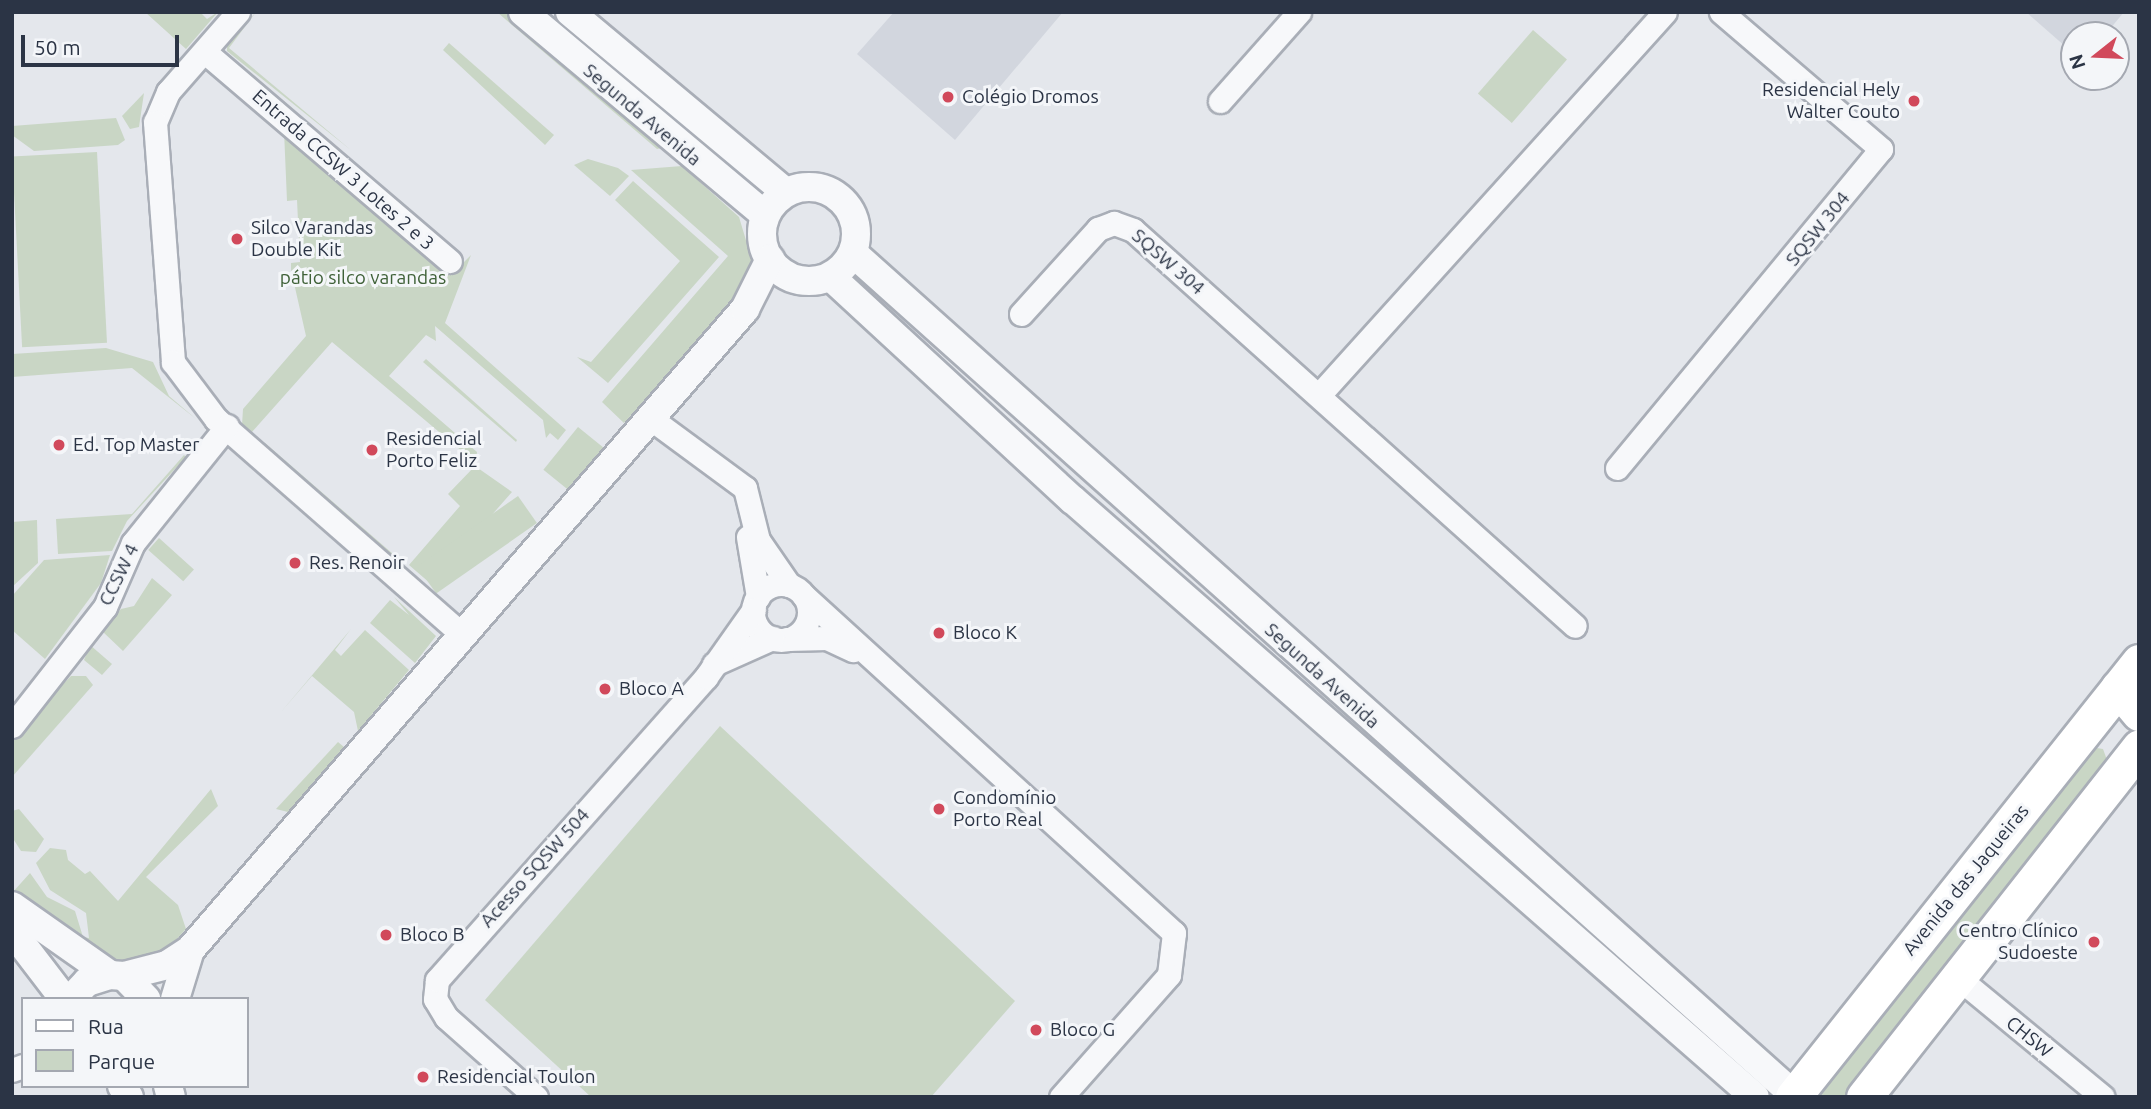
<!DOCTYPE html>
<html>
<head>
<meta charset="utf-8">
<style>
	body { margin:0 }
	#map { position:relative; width:2151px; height:1109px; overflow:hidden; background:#e4e7ec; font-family:Ubuntu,sans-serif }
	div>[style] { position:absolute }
	.built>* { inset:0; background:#d2d6de }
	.green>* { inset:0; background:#c9d6c5; transform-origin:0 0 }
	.roads { filter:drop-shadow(2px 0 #a9aeb7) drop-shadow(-2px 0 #a9aeb7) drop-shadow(0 2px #a9aeb7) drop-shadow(0 -2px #a9aeb7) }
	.minor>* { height:23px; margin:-11.5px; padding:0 11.5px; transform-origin:11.5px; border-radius:11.5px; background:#f7f8fa }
	.minor>.ring { margin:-11.5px; padding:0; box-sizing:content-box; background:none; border:23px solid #f7f8fa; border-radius:50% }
	.tertiary>* { height:28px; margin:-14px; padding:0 14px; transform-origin:14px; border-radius:14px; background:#f7f8fa }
	.tertiary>.ring { margin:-14px; padding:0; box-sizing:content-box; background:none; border:28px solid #f7f8fa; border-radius:50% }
	.primary>* { height:35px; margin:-17.5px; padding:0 17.5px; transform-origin:17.5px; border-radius:17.5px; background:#fff }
	.dots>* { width:19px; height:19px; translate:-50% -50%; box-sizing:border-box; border:4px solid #f4f6f9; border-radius:50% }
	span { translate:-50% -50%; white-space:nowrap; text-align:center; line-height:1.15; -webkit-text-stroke:6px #f4f6f9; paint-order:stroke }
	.poi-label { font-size:19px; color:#2b3445 }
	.right { translate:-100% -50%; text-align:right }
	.left { translate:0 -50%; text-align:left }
	.street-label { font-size:19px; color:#2b3445 }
	.park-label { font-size:19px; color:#3f6138 }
	.frame { position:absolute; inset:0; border:14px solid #2b3445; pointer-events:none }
	.legend { position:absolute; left:21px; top:997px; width:228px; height:91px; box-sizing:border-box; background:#f4f6f9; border:2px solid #a4a8b1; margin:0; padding:9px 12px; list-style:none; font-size:21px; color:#2b3445 }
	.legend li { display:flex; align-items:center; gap:14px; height:35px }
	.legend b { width:35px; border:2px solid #a4a8b1 }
	.north { position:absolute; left:2060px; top:21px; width:70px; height:70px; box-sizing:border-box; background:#f4f6f9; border:2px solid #a4a8b1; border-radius:50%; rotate:252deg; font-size:19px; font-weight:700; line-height:28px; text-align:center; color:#2b3445 }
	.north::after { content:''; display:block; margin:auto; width:24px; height:32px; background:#d1495b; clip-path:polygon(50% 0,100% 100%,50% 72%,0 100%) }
	.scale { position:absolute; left:21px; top:35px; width:158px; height:32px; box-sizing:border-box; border:4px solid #2b3445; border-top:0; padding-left:9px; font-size:21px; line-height:24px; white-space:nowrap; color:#2b3445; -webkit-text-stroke:5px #f4f6f9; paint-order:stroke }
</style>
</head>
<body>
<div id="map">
	<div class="built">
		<i style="clip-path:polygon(894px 12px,1063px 12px,955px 140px,857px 54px)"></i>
		<i style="clip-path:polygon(2026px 12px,2124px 12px,2105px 35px,2074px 35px,2074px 54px)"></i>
	</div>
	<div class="green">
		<i style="clip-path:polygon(145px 12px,200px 12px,207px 19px,218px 12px,186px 49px)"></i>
		<i style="clip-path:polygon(256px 12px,229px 48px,352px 151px,227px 51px,227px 45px)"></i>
		<i style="clip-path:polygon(497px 12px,505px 12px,662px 148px,657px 149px)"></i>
		<i style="left:1533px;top:30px;width:45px;height:84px;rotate:41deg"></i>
		<i style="clip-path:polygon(449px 43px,554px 135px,545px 145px,443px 50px)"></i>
		<i style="clip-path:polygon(144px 93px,139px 127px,130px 129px,122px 116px)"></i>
		<i style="clip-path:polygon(116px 118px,125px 140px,118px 145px,34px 151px,12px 135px,12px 126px)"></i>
		<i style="clip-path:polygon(284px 131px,458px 268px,471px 255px,445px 323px,566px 430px,558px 440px,550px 433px,546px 438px,543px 420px,435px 326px,436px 341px,426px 335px,389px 376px,477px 452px,476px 463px,332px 342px,251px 433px,242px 425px,243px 409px,306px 336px,291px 270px,291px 263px,300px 262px,297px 200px,287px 201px)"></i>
		<i style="left:97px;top:152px;width:191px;height:85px;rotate:87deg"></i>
		<i style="clip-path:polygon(588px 159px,618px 168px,629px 176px,610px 196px,574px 165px)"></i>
		<i style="clip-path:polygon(682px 166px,739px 217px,754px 267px,743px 292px,624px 423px,602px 402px,728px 256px,631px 170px)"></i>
		<i style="clip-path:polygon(633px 181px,719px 257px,608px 383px,577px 357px,591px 362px,680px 261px,615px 200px)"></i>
		<i style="clip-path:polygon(106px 348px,153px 362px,169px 396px,196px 419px,132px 368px,12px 377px,12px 354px)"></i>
		<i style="clip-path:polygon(426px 359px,517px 440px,516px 442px,423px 362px)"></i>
		<i style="left:578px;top:427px;width:33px;height:55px;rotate:39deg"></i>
		<i style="clip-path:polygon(260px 441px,265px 443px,393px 554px,389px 554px)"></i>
		<i style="clip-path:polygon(184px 455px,186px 457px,127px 521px,112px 551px,58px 554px,56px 519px,132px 514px)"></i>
		<i style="clip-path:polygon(475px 466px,512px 492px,431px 584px,409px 565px,460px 506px,448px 494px)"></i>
		<i style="left:518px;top:496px;width:33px;height:123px;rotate:55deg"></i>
		<i style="clip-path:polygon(37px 520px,38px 563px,12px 587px,12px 522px)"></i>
		<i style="left:159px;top:538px;width:47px;height:16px;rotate:42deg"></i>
		<i style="clip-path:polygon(110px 555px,101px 583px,45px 659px,12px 630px,12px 596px,44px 560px)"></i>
		<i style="clip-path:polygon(152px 578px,172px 595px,123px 651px,102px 631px,121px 609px,134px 606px)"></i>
		<i style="clip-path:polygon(394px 597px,436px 636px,415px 663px,370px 623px,390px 600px,409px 615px)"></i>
		<i style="clip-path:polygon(351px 629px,335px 650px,341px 656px,365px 630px,409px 670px,358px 731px,354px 712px,312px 676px,281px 712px)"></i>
		<i style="clip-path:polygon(90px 645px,112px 664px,102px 675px,84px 660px)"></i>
		<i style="clip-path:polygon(71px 676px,86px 676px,93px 685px,12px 777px,12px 736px)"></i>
		<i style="clip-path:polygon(720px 726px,1015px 1001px,931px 1097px,591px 1097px,485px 1000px)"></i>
		<i style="clip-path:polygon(338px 742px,344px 747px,288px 812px,276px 809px)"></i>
		<i style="clip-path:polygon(2091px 747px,2103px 749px,2107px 760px,2047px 835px,2024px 879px,1847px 1097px,1808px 1097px)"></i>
		<i style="clip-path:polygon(211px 789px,218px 806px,146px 877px,178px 905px,186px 929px,162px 955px,121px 966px,12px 893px,30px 873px,47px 897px,75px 911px,83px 937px,89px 938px,86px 913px,50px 890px,36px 863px,50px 848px,66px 850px,68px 860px,85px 874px,90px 871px,118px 901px)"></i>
		<i style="clip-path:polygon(19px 809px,44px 839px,36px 852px,21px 851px,12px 837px,12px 811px)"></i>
	</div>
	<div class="roads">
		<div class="minor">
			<i style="left:238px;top:12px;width:106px;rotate:131.2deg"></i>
			<i style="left:168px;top:92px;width:33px;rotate:113deg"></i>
			<i style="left:155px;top:122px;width:241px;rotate:85.7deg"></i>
			<i style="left:173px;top:362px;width:71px;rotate:53deg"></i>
			<i style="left:216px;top:419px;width:328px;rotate:41.2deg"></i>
			<i style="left:205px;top:52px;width:322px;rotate:40.5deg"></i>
			<i style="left:1220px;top:101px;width:119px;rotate:-48.4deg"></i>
			<i style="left:1021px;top:314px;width:115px;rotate:-47.8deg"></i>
			<i style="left:1098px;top:229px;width:17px;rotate:-21deg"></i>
			<i style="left:1114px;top:223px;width:20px;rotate:20deg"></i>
			<i style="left:1133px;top:230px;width:593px;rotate:41.86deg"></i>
			<i style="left:1319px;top:395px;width:516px;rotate:-47.91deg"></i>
			<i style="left:650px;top:418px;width:118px;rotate:36.4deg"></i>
			<i style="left:745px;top:488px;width:54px;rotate:76deg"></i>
			<i style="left:758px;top:540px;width:55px;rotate:55.4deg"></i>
			<i style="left:1617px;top:468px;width:414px;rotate:-50.4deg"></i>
			<i style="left:1881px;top:149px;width:211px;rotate:-139.4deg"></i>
			<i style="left:748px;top:537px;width:61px;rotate:80.5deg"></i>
			<i class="ring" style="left:753px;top:584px;width:33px;height:33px"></i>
			<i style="left:803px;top:595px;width:502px;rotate:42.34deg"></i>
			<i style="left:1174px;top:933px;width:42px;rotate:96.8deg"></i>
			<i style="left:1169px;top:975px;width:163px;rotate:131.5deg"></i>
			<i style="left:787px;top:639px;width:40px;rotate:-1.4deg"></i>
			<i style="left:827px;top:638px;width:29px;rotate:25deg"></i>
			<i style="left:714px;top:664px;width:64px;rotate:-24.1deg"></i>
			<i style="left:12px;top:726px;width:151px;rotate:-52deg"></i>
			<i style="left:105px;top:607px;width:70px;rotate:-66.4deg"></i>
			<i style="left:133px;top:543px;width:150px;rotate:-51.2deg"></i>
			<i style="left:1956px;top:976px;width:190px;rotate:39.5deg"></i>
			<i style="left:12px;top:1070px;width:12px;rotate:-20deg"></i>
			<i style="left:536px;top:1097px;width:120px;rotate:-138.4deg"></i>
			<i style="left:446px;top:1017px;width:21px;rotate:-121deg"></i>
			<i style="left:435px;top:999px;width:19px;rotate:-84deg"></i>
			<i style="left:437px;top:980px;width:405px;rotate:-48.4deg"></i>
			<i style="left:706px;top:677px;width:83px;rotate:-54.8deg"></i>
		</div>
		<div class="tertiary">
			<i style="left:523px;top:12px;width:316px;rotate:40deg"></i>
			<i style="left:570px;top:12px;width:280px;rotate:39.9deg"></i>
			<i class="ring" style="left:762px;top:187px;width:66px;height:66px"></i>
			<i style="left:853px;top:253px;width:1263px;rotate:41.82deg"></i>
			<i style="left:831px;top:277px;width:329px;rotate:42.7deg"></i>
			<i style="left:1073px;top:500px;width:906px;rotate:41.2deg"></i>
			<i style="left:12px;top:906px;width:120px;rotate:35.1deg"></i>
			<i style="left:12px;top:931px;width:86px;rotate:52.6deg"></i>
			<i style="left:124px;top:976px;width:44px;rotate:-14.3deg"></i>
			<i style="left:167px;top:965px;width:27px;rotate:-33deg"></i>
			<i style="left:190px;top:950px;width:848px;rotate:-49.11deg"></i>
			<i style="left:745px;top:309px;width:56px;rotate:-63.4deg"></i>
			<i style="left:71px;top:999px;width:23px;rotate:-47deg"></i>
			<i style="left:87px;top:982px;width:24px;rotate:-17deg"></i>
			<i style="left:110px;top:975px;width:14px;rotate:4deg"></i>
			<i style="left:124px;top:976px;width:32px;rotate:46deg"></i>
			<i style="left:175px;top:999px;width:51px;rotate:-73deg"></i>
			<i style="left:122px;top:1086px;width:13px;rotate:58deg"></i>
			<i style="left:168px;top:1086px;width:11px;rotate:75deg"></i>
		</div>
		<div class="primary">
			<i style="left:2118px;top:688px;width:33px;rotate:50deg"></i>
			<i style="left:1793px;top:1097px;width:556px;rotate:-51.5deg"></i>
			<i style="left:1864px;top:1097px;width:445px;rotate:-51.8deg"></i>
		</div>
	</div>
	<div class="dots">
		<i style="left:948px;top:97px;background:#d1495b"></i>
		<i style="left:1914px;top:101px;background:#d1495b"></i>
		<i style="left:237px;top:239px;background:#d1495b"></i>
		<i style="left:59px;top:445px;background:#d1495b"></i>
		<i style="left:372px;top:450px;background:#d1495b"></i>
		<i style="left:295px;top:563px;background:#d1495b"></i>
		<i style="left:939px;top:633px;background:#d1495b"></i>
		<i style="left:605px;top:689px;background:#d1495b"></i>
		<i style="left:939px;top:809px;background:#d1495b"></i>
		<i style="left:386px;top:935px;background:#d1495b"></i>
		<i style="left:2094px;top:942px;background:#d1495b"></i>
		<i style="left:1036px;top:1030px;background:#d1495b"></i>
		<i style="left:423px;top:1077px;background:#d1495b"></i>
	</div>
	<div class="poi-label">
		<span class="right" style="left:1900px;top:101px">Residencial Hely<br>Walter Couto</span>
		<span class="left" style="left:962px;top:97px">Colégio Dromos</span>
		<span class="left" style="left:251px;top:239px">Silco Varandas<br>Double Kit</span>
		<span class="left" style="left:386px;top:450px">Residencial<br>Porto Feliz</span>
		<span class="left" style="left:73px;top:445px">Ed. Top Master</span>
		<span class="left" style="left:309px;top:563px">Res. Renoir</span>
		<span class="left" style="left:953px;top:633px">Bloco K</span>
		<span class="left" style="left:619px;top:689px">Bloco A</span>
		<span class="left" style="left:953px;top:809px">Condomínio<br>Porto Real</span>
		<span class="right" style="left:2078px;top:942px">Centro Clínico<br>Sudoeste</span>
		<span class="left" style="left:400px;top:935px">Bloco B</span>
		<span class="left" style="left:1050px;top:1030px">Bloco G</span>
		<span class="left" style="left:437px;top:1077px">Residencial Toulon</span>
	</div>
	<div class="street-label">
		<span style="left:642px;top:115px;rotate:40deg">Segunda Avenida</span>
		<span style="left:343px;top:170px;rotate:41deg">Entrada CCSW 3 Lotes 2 e 3</span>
		<span style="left:1818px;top:229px;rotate:-51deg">SQSW 304</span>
		<span style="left:1168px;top:262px;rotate:41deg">SQSW 304</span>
		<span style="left:119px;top:575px;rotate:-64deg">CCSW 4</span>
		<span style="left:1322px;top:676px;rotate:42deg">Segunda Avenida</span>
		<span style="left:535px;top:868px;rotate:-48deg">Acesso SQSW 504</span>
		<span style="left:1966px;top:880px;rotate:-51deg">Avenida das Jaqueiras</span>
		<span style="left:2029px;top:1037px;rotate:39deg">CHSW</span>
	</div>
	<div class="park-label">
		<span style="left:363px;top:278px">pátio silco varandas</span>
	</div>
	<div class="frame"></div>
	<ul class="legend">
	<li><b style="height:9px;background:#fff"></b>Rua</li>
	<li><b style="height:19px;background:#c9d6c5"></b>Parque</li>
	</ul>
	<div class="north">N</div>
	<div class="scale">50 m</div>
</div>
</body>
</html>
